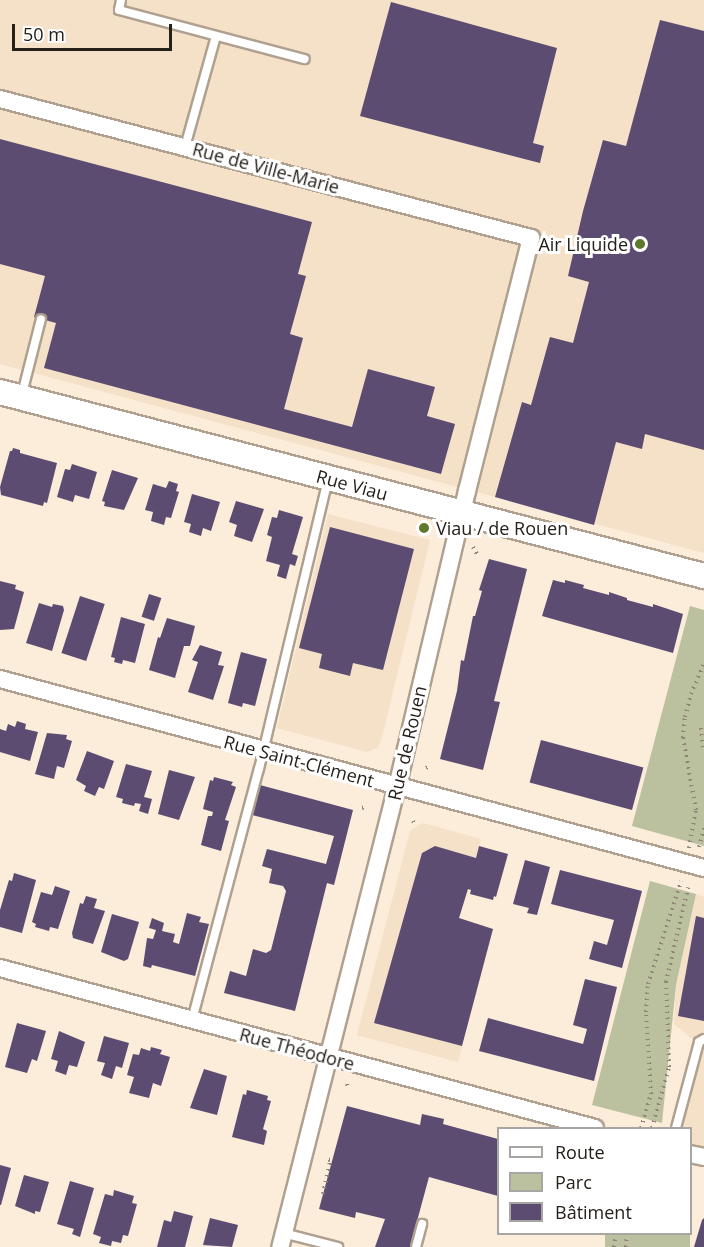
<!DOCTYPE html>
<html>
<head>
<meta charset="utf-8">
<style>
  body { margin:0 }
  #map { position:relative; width:704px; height:1247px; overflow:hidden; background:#fcecda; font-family:"Open Sans",sans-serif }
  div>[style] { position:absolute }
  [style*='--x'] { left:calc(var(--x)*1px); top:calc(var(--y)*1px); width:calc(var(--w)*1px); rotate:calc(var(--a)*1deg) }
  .built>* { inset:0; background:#f5e0c8 }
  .green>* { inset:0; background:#bbc19f; transform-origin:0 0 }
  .building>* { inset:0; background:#5c4c72; transform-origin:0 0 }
  .path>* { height:4px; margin-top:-2px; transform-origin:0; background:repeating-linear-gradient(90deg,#8f8478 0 1.5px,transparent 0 6px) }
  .roads { filter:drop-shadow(2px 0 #afa08f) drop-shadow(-2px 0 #afa08f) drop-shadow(0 2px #afa08f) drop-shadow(0 -2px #afa08f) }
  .lane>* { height:8px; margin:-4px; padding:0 4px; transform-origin:4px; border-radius:4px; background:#fff }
  .street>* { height:16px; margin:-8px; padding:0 8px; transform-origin:8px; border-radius:8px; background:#fff }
  .secondary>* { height:24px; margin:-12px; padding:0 12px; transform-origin:12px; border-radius:12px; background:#fff }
  .dots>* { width:16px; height:16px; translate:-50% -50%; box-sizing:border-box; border:3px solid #fff; border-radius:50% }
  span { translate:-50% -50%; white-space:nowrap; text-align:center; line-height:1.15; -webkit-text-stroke:6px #fff; paint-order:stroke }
  .street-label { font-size:18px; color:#26201a }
  .poi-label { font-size:18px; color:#26201a }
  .right { translate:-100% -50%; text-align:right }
  .left { translate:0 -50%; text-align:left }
  .legend { position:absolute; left:497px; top:1127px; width:195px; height:108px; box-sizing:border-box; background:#fff; border:2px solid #a8a6a3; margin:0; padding:8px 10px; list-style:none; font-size:18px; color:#26201a }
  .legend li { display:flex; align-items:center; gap:12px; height:30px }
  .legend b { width:30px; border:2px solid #a8a6a3 }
  .scale { position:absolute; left:12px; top:24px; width:160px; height:27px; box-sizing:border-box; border:3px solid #26201a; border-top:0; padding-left:8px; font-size:18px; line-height:21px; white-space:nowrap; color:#26201a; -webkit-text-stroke:4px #fff; paint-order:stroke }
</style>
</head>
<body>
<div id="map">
  <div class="built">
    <div style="clip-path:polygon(0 0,704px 0,704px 553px,0 364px)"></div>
    <div style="clip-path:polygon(328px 514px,430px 540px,381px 741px,377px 748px,367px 752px,277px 728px)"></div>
    <div style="clip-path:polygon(423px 823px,481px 839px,459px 918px,493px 929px,458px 1062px,357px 1035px,410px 831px)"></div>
    <div style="clip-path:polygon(696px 894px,704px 897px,704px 1154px,691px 1150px,690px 1128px,682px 1128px,702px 1047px,674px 1024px,676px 985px)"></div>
  </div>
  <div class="green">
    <div style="clip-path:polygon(690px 606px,704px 610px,704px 846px,632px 826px)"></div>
    <div style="clip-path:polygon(650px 881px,696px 894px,676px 985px,662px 1123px,592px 1105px)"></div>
    <div style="left:605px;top:1234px;width:85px;height:13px"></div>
  </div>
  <div class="building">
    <div style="clip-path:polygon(391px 2px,557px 48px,533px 143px,544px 146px,540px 163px,360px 116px)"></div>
    <div style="clip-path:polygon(660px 20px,704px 31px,704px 450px,645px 434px,642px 449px,616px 442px,594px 525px,495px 497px,522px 402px,531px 405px,550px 337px,573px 343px,589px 282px,568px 276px,583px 211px,603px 140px,626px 146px)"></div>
    <div style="clip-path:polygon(0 139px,312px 222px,298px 274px,306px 276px,290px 334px,303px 338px,284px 409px,352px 427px,368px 369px,435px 387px,427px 416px,455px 424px,441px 474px,44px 368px,56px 323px,34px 317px,45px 276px,0 264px)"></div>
    <div style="clip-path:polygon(13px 448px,20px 450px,20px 453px,57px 463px,47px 503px,44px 502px,43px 506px,1px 495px,0 487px,10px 451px,12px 451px)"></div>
    <div style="clip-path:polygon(72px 464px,97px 472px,89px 499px,75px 495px,73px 502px,57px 497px,65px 469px,70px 470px)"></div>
    <div style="clip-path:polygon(112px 470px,138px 478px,124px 510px,104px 506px,105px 502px,102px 501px)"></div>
    <div style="clip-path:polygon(169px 481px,178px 484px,176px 491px,179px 492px,171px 518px,166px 517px,164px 525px,151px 521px,153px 512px,145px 510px,153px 484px,166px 488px)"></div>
    <div style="clip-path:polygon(192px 494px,220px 502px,211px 531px,203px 528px,201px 536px,189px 532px,191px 524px,184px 522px)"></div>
    <div style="clip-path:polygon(236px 501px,264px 509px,252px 542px,234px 536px,237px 525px,229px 522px)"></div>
    <div style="clip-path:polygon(279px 510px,303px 517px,292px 554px,298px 556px,295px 566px,290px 564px,286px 579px,277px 576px,280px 565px,266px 561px,272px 537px,267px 535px,272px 517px,277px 518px)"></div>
    <div style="clip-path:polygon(330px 527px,414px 549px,383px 670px,353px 663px,350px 676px,319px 668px,322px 654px,299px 648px)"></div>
    <div style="clip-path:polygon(489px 559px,527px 569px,494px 701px,500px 702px,483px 770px,440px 759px,457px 691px,461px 660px,464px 661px,473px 616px,475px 616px,482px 591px,479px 590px)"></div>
    <div style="clip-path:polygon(553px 580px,565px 583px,565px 580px,584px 585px,583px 588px,609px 595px,609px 592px,627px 598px,627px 600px,653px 607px,653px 604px,683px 614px,673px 653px,542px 616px)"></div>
    <div style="clip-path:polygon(0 581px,16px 585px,15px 589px,24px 592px,14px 629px,0 630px)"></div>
    <div style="left:149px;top:594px;width:13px;height:24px;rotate:18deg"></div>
    <div style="left:80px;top:596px;width:26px;height:60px;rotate:18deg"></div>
    <div style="clip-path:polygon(39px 603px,52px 607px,53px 604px,63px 606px,64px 610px,52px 651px,26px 643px)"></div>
    <div style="clip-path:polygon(121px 617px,145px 624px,135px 663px,123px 660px,122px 664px,114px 662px,115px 658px,111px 657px)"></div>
    <div style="clip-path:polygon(167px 618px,195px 626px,190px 646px,184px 646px,175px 678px,149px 670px,158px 637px,160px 638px)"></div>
    <div style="clip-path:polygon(200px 645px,222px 652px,218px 665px,224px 666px,213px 700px,188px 692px,198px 662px,192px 660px)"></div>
    <div style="clip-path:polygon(241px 652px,267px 659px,255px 706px,243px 703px,242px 707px,228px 703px)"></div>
    <div style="clip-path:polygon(17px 721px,26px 724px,25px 729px,38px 732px,30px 761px,0 752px,0 729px,6px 731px,8px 724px,15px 727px)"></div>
    <div style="clip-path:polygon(47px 733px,67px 735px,66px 739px,72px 741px,64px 768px,57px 766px,54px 779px,35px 774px)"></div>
    <div style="left:541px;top:740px;width:106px;height:44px;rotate:15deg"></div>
    <div style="clip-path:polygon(87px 751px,114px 761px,104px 789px,99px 787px,95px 796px,84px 791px,86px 786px,76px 780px)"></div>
    <div style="clip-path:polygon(126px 764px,152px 771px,144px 797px,152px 799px,148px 814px,139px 811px,141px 804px,135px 803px,134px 806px,122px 803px,123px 799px,116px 797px)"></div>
    <div style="clip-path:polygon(169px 770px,195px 777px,179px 820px,158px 814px)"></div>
    <div style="clip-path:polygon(214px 777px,233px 782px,231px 785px,236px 787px,225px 820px,229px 821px,221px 851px,201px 845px,208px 816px,212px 816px,213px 812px,203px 809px,210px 780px,213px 781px)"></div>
    <div style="clip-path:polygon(260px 785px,353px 810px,334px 885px,327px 883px,295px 1011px,224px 993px,230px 971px,246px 976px,253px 949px,266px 953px,271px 950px,286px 891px,283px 886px,269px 883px,272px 869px,262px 866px,267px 849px,326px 864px,334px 836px,252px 815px)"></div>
    <div style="clip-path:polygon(435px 846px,476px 858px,479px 846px,508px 854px,496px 897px,494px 896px,493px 900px,470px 894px,471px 890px,468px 889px,459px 918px,493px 929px,462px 1046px,374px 1023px,422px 853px)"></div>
    <div style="clip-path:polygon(525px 860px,550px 867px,537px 915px,527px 913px,529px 908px,513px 904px)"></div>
    <div style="clip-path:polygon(560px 870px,642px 891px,622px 968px,589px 959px,594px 941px,607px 945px,614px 920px,551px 904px)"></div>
    <div style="clip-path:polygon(14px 873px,36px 880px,22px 933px,0 927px,0 910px,9px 880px,12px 881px)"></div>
    <div style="clip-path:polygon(55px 886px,70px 891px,58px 929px,50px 927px,49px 931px,35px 927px,36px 924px,32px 922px,41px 892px,52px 895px)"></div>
    <div style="clip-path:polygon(86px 896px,97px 899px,94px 908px,105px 911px,93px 944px,73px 938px,72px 933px,80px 903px,83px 904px)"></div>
    <div style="clip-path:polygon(187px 913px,201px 917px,199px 922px,209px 924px,195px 976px,152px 965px,151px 968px,143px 966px,147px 938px,153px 939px,156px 930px,149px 928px,152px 918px,164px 923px,162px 931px,175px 934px,173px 942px,179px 944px)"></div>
    <div style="clip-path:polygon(112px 914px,139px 922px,128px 959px,124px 961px,101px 952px)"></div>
    <div style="clip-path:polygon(696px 916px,704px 918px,704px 1021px,678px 1016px)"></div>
    <div style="clip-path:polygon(585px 979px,617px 987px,594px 1081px,479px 1051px,488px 1018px,583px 1044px,587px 1029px,573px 1025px)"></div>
    <div style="clip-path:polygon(17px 1023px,46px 1031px,37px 1061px,32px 1059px,27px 1073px,5px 1067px)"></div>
    <div style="clip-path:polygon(59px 1031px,85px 1042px,77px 1067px,69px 1065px,66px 1075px,55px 1071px,58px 1061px,51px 1059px)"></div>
    <div style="clip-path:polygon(104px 1036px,129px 1043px,122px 1068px,116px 1066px,112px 1079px,101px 1075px,105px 1063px,97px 1061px)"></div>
    <div style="clip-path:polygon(151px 1047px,162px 1050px,160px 1054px,170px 1057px,161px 1086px,153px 1083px,149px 1098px,129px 1093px,134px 1077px,127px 1075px,133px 1054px,139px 1055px,141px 1048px,150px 1051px)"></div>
    <div style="clip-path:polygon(204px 1069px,227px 1076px,217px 1115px,190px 1108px)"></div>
    <div style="clip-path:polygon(247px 1090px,268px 1096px,267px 1100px,271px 1101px,263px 1129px,267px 1131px,264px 1145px,232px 1137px,243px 1094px,246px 1095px)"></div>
    <div style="clip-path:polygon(347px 1106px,420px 1125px,422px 1114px,444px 1119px,443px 1124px,498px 1139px,498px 1196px,429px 1177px,410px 1247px,375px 1247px,385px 1219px,356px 1212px,355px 1218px,319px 1209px)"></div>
    <div style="clip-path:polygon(0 1165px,11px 1168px,1px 1205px,0 1205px)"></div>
    <div style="clip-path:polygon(24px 1175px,49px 1182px,40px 1212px,35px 1211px,35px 1214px,15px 1206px)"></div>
    <div style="clip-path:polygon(70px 1181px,94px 1188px,80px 1237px,72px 1234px,74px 1229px,57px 1224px)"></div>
    <div style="clip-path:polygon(114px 1190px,134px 1196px,132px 1203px,137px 1204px,128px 1236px,123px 1235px,121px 1243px,112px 1241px,111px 1246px,99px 1243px,101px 1237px,93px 1234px,105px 1194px,113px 1196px)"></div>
    <div style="clip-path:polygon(174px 1211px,193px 1216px,185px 1247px,157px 1247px,164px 1220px,171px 1222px)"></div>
    <div style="clip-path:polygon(210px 1218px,238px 1225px,232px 1247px,203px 1245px)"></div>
    <div style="clip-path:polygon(704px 1218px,704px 1247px,694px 1247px,702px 1220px)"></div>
  </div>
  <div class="path">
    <div style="--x:473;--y:547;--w:10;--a:61"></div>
    <div style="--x:701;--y:728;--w:24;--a:83"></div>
    <div style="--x:426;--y:768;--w:4;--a:-34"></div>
    <div style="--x:362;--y:808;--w:3;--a:-18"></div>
    <div style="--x:413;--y:821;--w:2;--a:63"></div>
    <div style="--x:699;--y:847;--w:20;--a:-75"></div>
    <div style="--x:689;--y:848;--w:39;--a:-80"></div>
    <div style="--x:696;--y:810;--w:73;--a:-100.2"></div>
    <div style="--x:683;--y:738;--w:21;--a:-85"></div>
    <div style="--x:685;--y:717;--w:24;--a:-75"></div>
    <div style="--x:691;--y:694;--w:33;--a:-67"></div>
    <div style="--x:347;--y:1084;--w:3;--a:72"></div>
    <div style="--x:641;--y:1128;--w:35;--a:-74"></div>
    <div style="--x:651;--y:1094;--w:82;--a:-93.5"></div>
    <div style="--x:646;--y:1012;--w:28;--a:-86"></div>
    <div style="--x:648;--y:984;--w:108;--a:-72.2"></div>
    <div style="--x:652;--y:1128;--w:63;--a:-74.4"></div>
    <div style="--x:669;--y:1067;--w:85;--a:-92"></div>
    <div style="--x:666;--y:982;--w:97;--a:-76.8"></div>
    <div style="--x:323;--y:1194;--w:35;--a:-78"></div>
    <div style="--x:330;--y:1160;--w:4;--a:-166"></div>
    <div style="--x:614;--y:1247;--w:13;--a:-81"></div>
    <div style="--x:626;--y:1247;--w:13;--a:-86"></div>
  </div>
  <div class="roads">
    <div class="lane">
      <div style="--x:121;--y:0;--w:10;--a:101"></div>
      <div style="--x:119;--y:10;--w:192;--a:14.8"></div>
      <div style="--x:185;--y:147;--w:115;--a:-74.4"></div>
      <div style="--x:22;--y:394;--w:77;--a:-75.8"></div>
      <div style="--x:192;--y:1020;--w:260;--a:-75.1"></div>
      <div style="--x:259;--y:769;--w:297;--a:-76.6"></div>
      <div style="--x:676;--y:1128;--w:89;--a:-75"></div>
      <div style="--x:699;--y:1042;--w:6;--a:-31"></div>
      <div style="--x:283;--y:1233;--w:57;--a:14.3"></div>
      <div style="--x:416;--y:1247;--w:24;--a:-75"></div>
    </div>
    <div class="street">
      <div style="--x:0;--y:99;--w:549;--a:14.67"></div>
      <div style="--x:531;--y:238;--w:261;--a:104.2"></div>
      <div style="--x:467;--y:491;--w:303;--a:103.3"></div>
      <div style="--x:397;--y:786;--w:476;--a:104.2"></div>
      <div style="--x:0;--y:679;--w:729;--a:15.03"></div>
      <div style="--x:0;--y:968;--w:616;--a:15.05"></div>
      <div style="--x:690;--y:1154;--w:14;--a:12"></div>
    </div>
    <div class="secondary">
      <div style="--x:0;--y:392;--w:728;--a:14.65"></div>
    </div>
  </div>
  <div class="dots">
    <div style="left:640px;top:244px;background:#5f792c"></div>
    <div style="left:424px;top:528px;background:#5f792c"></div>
  </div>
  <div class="street-label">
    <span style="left:266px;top:168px;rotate:15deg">Rue de Ville-Marie</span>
    <span style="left:352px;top:485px;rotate:15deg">Rue Viau</span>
    <span style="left:407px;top:743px;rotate:-77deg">Rue de Rouen</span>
    <span style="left:299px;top:761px;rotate:15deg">Rue Saint-Clément</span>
    <span style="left:297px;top:1049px;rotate:15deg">Rue Théodore</span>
  </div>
  <div class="poi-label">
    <span class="right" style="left:628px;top:244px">Air Liquide</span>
    <span class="left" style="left:436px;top:528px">Viau / de Rouen</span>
  </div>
  <ul class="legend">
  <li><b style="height:8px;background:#fff"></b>Route</li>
  <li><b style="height:16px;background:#bbc19f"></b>Parc</li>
  <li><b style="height:16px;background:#5c4c72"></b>Bâtiment</li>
  </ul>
  <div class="scale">50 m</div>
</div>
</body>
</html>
